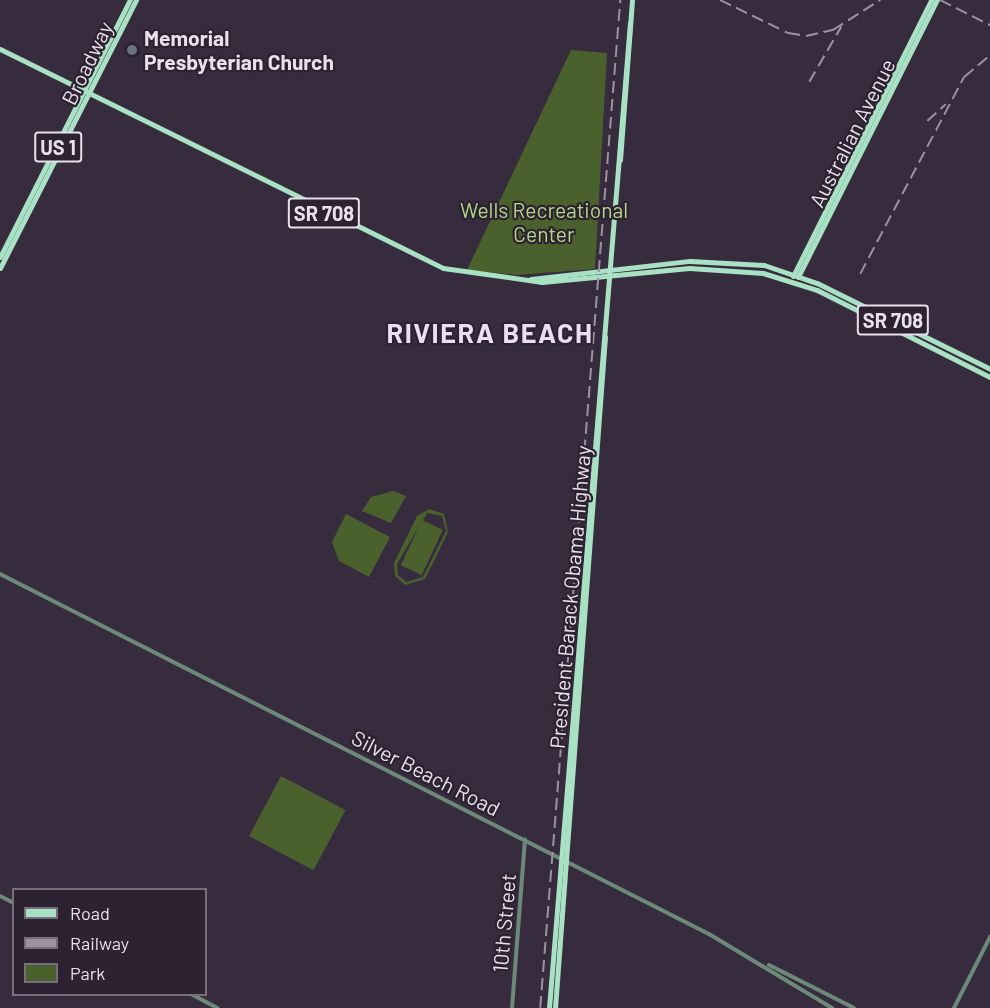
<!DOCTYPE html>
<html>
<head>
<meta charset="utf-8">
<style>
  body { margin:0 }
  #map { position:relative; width:990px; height:1008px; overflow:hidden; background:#372c3d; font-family:Barlow,sans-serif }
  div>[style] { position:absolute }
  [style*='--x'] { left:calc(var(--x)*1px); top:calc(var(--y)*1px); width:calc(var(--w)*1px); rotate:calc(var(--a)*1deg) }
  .green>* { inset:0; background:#4b612d; transform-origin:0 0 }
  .minor>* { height:4px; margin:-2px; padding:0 2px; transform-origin:2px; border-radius:2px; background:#6d897a }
  .major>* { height:5px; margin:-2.5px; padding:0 2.5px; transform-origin:2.5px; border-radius:2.5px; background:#a8e1c3 }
  .rail>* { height:1.5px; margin-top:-0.75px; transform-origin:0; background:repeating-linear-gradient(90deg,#9b92a0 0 12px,transparent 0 18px) }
  .dots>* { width:16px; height:16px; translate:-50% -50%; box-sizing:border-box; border:3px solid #2d2232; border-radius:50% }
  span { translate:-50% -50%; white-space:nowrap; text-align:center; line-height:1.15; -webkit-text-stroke:4.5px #2d2232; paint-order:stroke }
  .shield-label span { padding:2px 4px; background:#2d2232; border:2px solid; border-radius:4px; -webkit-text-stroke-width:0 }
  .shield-label { font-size:20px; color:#e8e0eb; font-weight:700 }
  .poi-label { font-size:21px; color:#e8e0eb; font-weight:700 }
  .left { translate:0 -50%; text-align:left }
  .street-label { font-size:21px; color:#e8e0eb }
  .park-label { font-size:21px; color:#b5d886 }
  .district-label { font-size:27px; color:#ecddf4; font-weight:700; letter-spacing:1.5px }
  .legend { position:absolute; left:12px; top:888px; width:195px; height:108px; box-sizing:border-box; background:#2d2232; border:2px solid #786e7c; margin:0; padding:8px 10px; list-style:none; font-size:18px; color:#e8e0eb }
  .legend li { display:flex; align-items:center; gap:12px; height:30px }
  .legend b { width:30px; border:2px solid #786e7c }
</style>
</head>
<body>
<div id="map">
  <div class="green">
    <div style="clip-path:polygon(571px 50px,607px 53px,595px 269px,517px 275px,467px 270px)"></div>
    <div style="clip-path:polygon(393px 491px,406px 496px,391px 523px,362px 511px,371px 497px)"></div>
    <div style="clip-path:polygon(evenodd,429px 509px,444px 514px,448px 532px,425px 579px,405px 585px,395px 576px,394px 563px,417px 516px,429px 509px,427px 513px,442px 516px,446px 531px,423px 577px,406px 582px,398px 575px,397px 564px,427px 513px)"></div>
    <div style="clip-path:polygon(346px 514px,390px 537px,369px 577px,339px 561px,332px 542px)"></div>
    <div style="left:422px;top:520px;width:23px;height:50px;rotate:25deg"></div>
    <div style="left:281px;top:776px;width:73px;height:68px;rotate:28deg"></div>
  </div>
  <div class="minor">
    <div style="--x:0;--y:574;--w:795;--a:26.92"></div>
    <div style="--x:709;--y:934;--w:144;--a:31"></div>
    <div style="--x:0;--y:896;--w:16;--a:27"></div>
    <div style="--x:769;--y:965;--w:95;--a:26.8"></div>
    <div style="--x:191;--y:994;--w:30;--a:28"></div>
    <div style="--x:512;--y:1008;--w:169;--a:-85.6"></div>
    <div style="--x:954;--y:1008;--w:80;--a:-63.1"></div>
  </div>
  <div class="major">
    <div style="--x:0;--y:49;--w:494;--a:26.3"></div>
    <div style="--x:443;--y:268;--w:100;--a:8"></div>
    <div style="--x:542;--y:282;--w:148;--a:-5.4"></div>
    <div style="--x:689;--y:268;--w:74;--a:3.9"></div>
    <div style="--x:763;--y:273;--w:57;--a:17.5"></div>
    <div style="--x:817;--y:290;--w:194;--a:26.7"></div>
    <div style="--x:620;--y:160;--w:160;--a:-85.7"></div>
    <div style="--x:0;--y:257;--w:288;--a:-63.2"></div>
    <div style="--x:0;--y:268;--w:301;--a:-63.1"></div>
    <div style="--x:793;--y:276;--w:309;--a:-63.4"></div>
    <div style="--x:798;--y:277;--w:310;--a:-63.4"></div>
    <div style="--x:531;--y:279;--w:160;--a:-6.5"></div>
    <div style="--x:690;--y:261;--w:74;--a:3.1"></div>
    <div style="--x:764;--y:265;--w:56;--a:18.8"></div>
    <div style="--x:817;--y:283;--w:193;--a:26.4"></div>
    <div style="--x:549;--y:1008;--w:988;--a:-85.3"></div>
    <div style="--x:555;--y:1008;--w:673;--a:-85.74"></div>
  </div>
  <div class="rail">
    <div style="--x:720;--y:0;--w:76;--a:25.9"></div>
    <div style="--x:788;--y:33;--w:18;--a:9"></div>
    <div style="--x:806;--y:36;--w:28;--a:-13"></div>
    <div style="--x:833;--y:30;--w:56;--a:-32.6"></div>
    <div style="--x:940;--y:0;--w:56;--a:26.6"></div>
    <div style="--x:809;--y:82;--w:64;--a:-59.8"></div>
    <div style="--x:927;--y:121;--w:25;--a:-42"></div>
    <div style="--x:860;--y:274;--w:223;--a:-62.2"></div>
    <div style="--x:964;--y:77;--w:34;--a:-40"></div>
    <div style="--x:540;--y:1008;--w:1011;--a:-85.46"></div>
  </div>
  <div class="dots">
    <div style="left:132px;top:50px;background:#6b7280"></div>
  </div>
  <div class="shield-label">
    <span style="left:58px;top:147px">US 1</span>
    <span style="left:324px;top:213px">SR 708</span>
    <span style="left:893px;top:320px">SR 708</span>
  </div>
  <div class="poi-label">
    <span class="left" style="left:144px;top:50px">Memorial<br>Presbyterian Church</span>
  </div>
  <div class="street-label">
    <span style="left:87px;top:63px;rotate:-64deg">Broadway</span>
    <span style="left:852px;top:133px;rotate:-63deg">Australian Avenue</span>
    <span style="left:570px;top:597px;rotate:-85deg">President Barack Obama Highway</span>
    <span style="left:426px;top:773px;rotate:27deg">Silver Beach Road</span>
    <span style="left:504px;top:923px;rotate:-85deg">10th Street</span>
  </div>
  <div class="park-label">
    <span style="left:544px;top:222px">Wells Recreational<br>Center</span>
  </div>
  <div class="district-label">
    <span style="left:490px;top:333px">RIVIERA BEACH</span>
  </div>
  <ul class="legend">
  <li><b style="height:8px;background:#a8e1c3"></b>Road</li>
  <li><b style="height:8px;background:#9b92a0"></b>Railway</li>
  <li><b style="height:16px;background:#4b612d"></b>Park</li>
  </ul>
</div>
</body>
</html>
